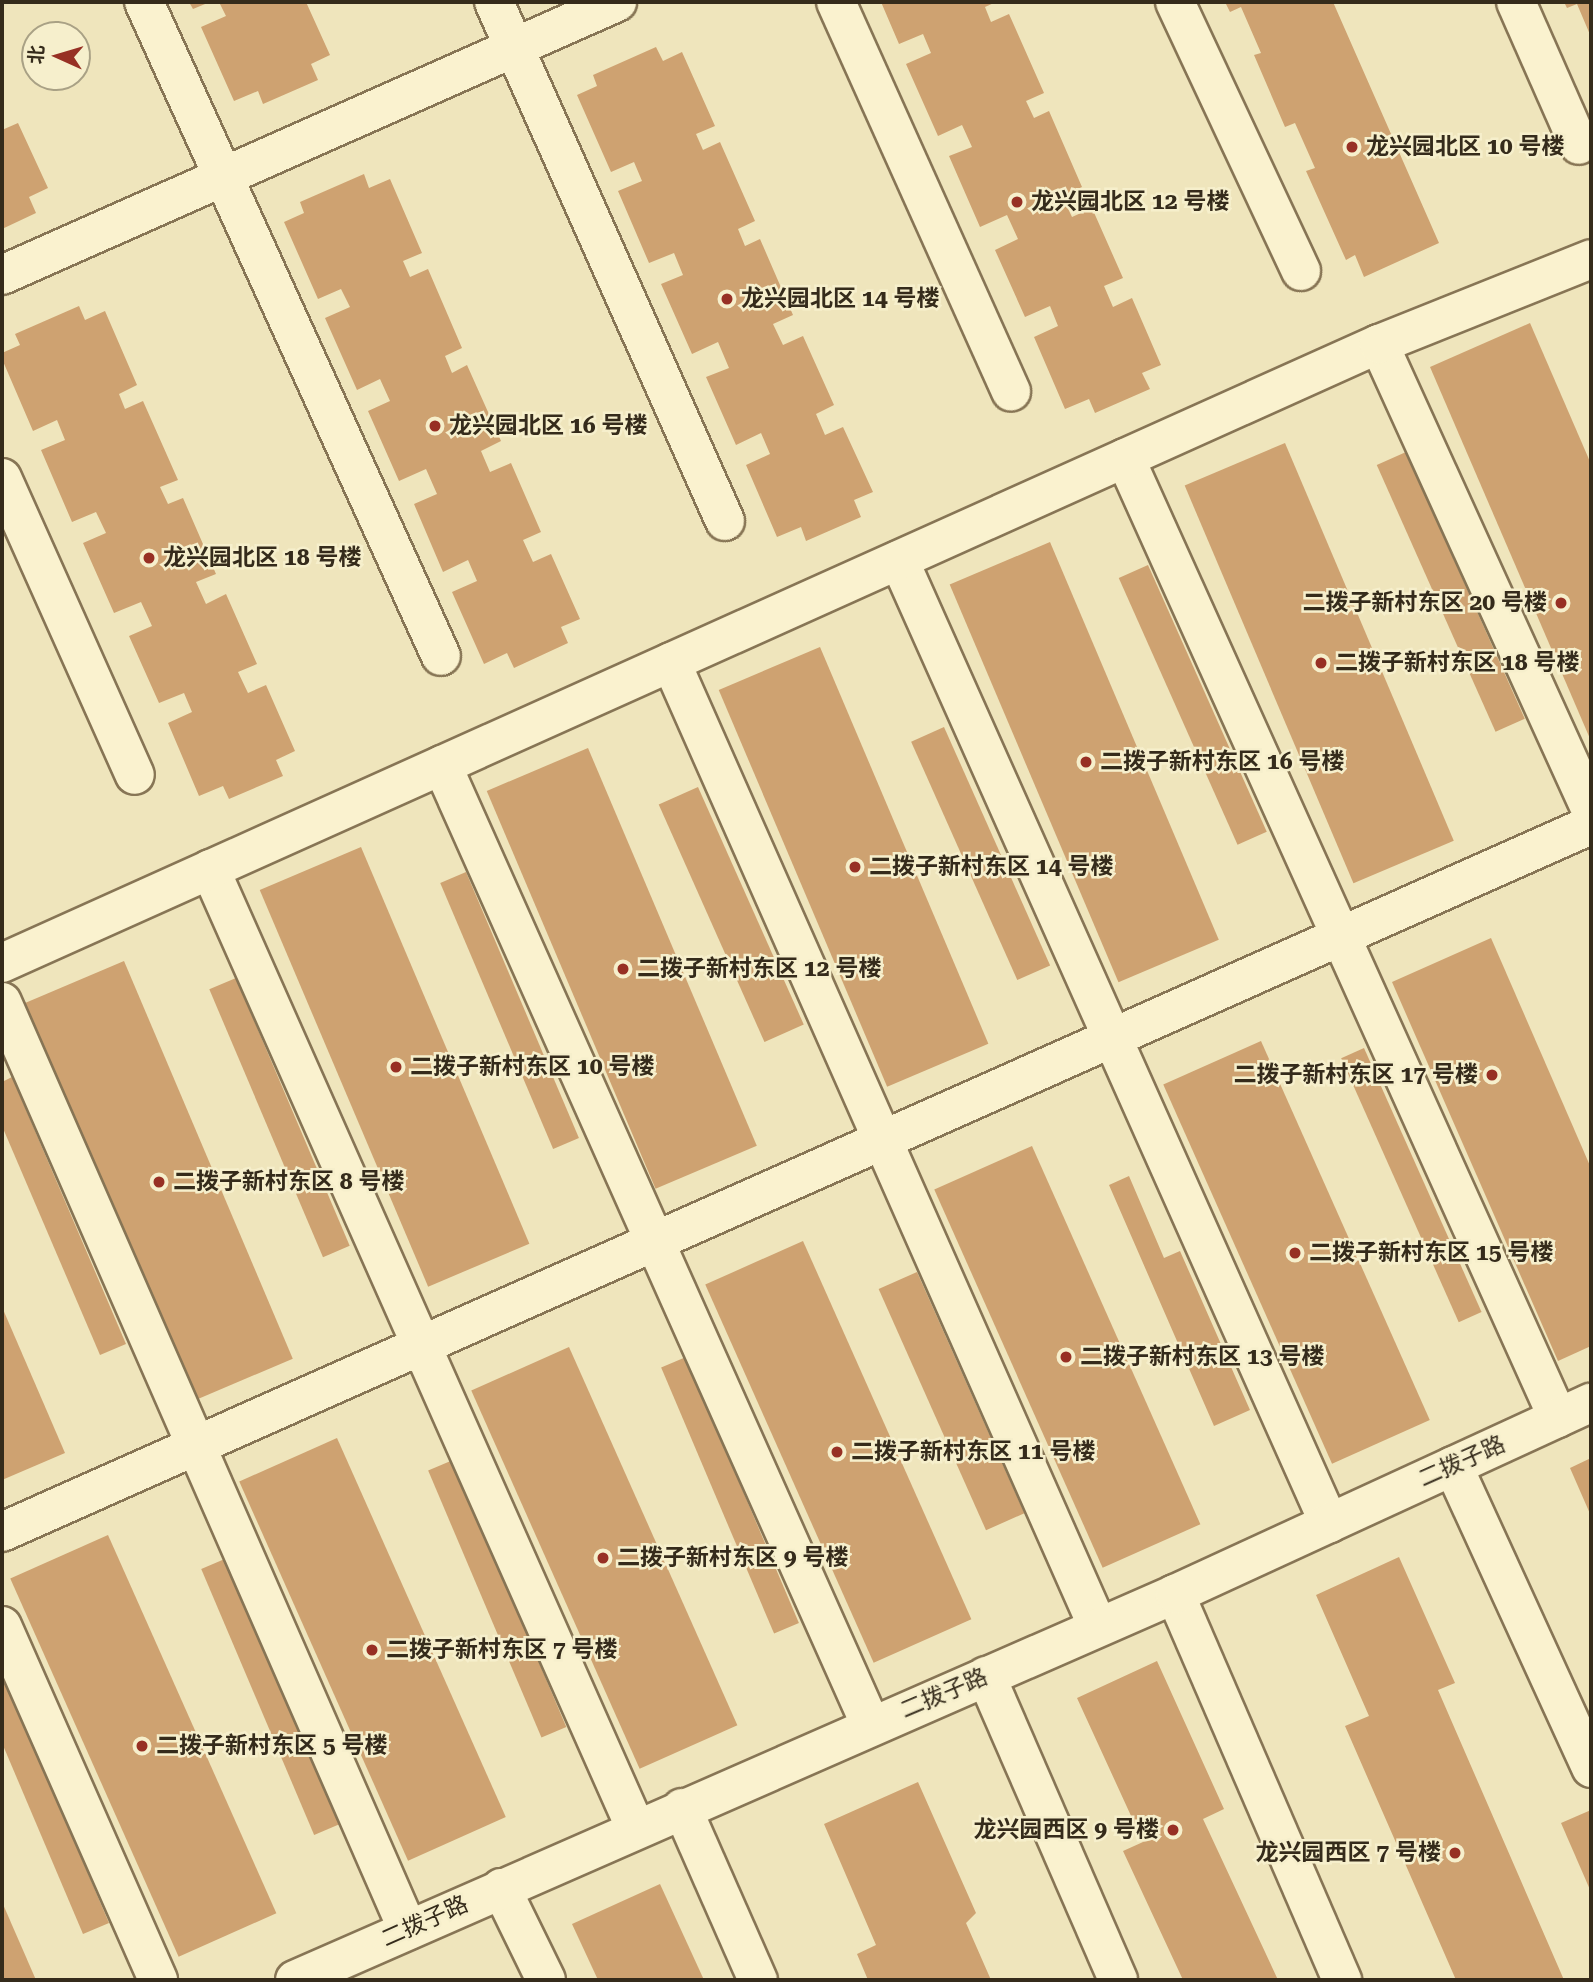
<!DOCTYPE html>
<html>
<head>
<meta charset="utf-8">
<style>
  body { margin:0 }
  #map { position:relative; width:1593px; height:1982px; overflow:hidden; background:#efe5bc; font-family:"Roboto Serif","Noto Sans SC",serif }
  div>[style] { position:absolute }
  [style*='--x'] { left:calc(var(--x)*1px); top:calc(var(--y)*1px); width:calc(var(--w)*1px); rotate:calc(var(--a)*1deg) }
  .building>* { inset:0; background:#cea271; transform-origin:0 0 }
  .roads { filter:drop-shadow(2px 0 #877555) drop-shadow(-2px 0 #877555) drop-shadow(0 2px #877555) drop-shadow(0 -2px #877555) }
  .minor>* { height:38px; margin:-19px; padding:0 19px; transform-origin:19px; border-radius:19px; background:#faf2cf }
  .dots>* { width:19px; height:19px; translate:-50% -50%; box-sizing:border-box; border:4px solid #f6efcc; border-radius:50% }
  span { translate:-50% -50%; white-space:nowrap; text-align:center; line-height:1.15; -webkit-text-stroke:5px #f6efcc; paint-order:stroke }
  .poi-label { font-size:23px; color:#352b1b; font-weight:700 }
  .left { translate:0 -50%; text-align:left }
  .right { translate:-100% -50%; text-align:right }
  .street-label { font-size:23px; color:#352b1b }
  .frame { position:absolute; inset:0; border:4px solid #352b1b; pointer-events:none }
  .north { position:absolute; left:21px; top:21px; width:70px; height:70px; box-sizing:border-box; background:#f6efcc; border:2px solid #a9a185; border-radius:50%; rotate:274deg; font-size:19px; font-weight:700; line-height:28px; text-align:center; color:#352b1b }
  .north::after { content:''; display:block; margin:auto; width:24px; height:32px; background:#973024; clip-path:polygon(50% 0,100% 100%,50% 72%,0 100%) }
</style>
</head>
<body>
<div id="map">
  <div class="building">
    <div style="clip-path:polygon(189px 2px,210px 2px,193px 9px)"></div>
    <div style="clip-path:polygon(219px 2px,306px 2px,330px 55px,311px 64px,318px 80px,263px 104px,258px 91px,234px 101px,201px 27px,226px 16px)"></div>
    <div style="clip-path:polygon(881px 2px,996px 2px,985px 7px,991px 22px,1009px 14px,1044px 93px,1026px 101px,1034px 118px,1049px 111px,1082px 187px,1062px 196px,1072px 217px,1092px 208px,1123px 278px,1104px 286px,1113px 307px,1132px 298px,1161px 365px,1142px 373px,1150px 389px,1095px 413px,1089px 399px,1065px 409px,1034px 337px,1058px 326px,1050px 306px,1025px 317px,995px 250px,1018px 239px,1007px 215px,980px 227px,949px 156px,972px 147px,962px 125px,938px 136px,906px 64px,931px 53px,923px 34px,899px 44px)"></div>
    <div style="clip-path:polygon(1225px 2px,1333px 2px,1439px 243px,1364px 277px,1355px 255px,1346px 260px,1306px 171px,1315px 168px,1295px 123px,1285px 127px,1254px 55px,1261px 53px,1241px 7px,1230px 12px)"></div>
    <div style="clip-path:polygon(1564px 2px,1591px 2px,1591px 37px,1577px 4px,1567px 8px)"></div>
    <div style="clip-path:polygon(656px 47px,663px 61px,682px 52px,715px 126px,696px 134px,703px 150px,720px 142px,755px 221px,738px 229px,745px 246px,760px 239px,793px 315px,773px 324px,783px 345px,803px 336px,834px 405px,816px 414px,825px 435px,843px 427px,873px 492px,854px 500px,861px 517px,806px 541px,801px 527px,777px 537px,746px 465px,770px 454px,761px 433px,736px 445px,706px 377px,729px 368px,718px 342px,692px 354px,661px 284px,683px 275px,674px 253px,649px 263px,618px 191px,642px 181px,634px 162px,611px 172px,577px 95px,597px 86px,593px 75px)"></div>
    <div style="clip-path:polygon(18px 123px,48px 188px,29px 197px,36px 213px,2px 229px,2px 130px)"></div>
    <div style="clip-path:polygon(364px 174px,369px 188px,390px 179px,422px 253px,403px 261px,410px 277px,428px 269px,462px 348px,445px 356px,452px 373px,467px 365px,501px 441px,481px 451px,490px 472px,511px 463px,541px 532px,523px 540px,533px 562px,551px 554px,580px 619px,561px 627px,568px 643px,514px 668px,507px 653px,484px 664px,452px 592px,477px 581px,468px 560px,443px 572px,414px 504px,437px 494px,426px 469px,399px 481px,368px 411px,390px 401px,380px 379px,357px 390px,325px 318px,350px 307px,341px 289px,318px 299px,284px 222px,304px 213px,300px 202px)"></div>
    <div style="clip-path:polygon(79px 306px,85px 320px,105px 311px,137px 385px,119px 394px,125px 409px,143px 401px,178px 480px,160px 487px,168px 504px,183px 498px,216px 574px,196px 582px,206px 604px,226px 594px,257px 664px,238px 672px,248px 693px,266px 685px,295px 751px,276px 760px,283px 776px,229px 799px,223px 786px,199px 796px,168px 723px,192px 712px,184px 693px,159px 703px,129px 636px,152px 626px,141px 602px,114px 613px,83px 543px,106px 533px,96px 512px,72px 522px,41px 450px,65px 440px,57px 420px,33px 431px,2px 359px,2px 353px,20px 345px,15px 334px)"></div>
    <div style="clip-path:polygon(1530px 323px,1591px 464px,1591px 741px,1430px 367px)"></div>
    <div style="left:1285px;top:443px;width:432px;height:109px;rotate:67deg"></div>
    <div style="left:1406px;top:452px;width:292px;height:32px;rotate:66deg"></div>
    <div style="left:1050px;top:542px;width:432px;height:109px;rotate:67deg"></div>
    <div style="left:1148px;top:565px;width:292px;height:32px;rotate:66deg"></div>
    <div style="left:820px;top:647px;width:431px;height:110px;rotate:67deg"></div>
    <div style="left:944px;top:727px;width:261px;height:36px;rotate:66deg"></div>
    <div style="left:588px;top:748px;width:432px;height:110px;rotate:67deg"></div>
    <div style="left:698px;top:787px;width:260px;height:43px;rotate:66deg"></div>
    <div style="left:361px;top:847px;width:431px;height:110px;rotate:67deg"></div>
    <div style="left:466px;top:872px;width:289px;height:28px;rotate:67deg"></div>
    <div style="clip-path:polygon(1491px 938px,1591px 1168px,1591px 1346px,1558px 1361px,1392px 982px)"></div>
    <div style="left:124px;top:961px;width:432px;height:110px;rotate:67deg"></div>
    <div style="left:236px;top:978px;width:291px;height:29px;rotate:67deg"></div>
    <div style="left:1261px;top:1041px;width:415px;height:107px;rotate:66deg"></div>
    <div style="left:1364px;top:1048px;width:289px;height:25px;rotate:66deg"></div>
    <div style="clip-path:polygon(12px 1077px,126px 1344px,100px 1355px,2px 1126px,2px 1082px)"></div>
    <div style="left:1032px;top:1146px;width:414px;height:107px;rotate:66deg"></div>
    <div style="clip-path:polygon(1129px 1176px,1164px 1258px,1180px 1251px,1250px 1410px,1214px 1426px,1109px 1185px)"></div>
    <div style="left:803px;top:1241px;width:414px;height:107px;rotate:66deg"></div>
    <div style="left:917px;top:1272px;width:264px;height:42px;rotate:66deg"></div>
    <div style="clip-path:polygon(2px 1307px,65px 1453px,2px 1480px)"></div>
    <div style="left:569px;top:1347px;width:414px;height:107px;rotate:66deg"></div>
    <div style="left:686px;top:1357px;width:289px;height:27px;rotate:67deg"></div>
    <div style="left:337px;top:1438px;width:415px;height:107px;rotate:66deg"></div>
    <div style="clip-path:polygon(1591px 1458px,1591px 1516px,1570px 1468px)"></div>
    <div style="left:453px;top:1460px;width:290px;height:27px;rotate:67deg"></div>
    <div style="left:108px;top:1535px;width:414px;height:107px;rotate:66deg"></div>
    <div style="clip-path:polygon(1399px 1557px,1455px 1683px,1438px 1690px,1564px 1980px,1456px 1980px,1345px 1726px,1369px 1716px,1316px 1595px)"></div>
    <div style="left:227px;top:1558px;width:289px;height:28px;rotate:67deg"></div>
    <div style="clip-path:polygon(1157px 1661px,1224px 1809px,1203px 1819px,1278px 1980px,1183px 1980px,1123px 1851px,1143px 1842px,1077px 1698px)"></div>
    <div style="clip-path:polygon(2px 1671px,109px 1923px,83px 1934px,2px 1743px)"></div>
    <div style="clip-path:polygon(918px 1782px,976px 1913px,966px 1923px,991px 1980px,868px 1980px,857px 1954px,876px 1945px,824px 1824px)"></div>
    <div style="clip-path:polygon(1591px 1810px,1591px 1892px,1561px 1823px)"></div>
    <div style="clip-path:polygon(660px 1884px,704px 1980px,598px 1980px,572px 1924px)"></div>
    <div style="clip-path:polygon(2px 1902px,36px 1980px,2px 1980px)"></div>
  </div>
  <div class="roads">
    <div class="minor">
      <div style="--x:144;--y:2;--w:718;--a:65.58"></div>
      <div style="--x:494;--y:2;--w:568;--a:66.01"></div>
      <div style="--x:836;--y:2;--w:427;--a:65.8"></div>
      <div style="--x:1175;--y:2;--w:297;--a:64.9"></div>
      <div style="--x:1516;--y:2;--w:156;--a:66.2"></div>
      <div style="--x:2;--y:275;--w:673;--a:-23.94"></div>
      <div style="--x:1379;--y:344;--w:512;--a:65.54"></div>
      <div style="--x:1125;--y:458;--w:1053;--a:65.72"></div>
      <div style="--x:2;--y:478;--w:325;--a:65.9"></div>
      <div style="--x:899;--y:560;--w:1055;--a:65.94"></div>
      <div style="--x:671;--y:662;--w:1055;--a:66.13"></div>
      <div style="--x:442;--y:765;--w:1052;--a:65.94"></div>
      <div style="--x:210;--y:869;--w:1050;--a:66.07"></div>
      <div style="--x:2;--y:963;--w:1510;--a:-24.21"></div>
      <div style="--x:1379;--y:344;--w:228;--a:-21.8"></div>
      <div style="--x:2;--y:1002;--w:1013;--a:66.37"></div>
      <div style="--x:1453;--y:1466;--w:332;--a:65.4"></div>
      <div style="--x:2;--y:1532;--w:1739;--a:-23.99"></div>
      <div style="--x:1175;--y:1594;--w:421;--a:66.6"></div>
      <div style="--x:2;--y:1626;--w:387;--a:66.2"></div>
      <div style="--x:986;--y:1676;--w:331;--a:66.5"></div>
      <div style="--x:682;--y:1808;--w:188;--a:66.2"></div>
      <div style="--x:501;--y:1888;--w:102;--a:63.9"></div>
      <div style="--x:295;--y:1980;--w:961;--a:-23.68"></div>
      <div style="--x:1175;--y:1594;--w:458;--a:-24.7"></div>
    </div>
  </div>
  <div class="dots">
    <div style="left:1352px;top:147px;background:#973024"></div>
    <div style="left:1017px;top:202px;background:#973024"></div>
    <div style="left:727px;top:299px;background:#973024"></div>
    <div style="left:435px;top:426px;background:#973024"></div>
    <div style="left:149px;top:558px;background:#973024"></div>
    <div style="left:1561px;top:603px;background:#973024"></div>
    <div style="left:1321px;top:663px;background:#973024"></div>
    <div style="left:1086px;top:762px;background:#973024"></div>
    <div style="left:855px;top:867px;background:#973024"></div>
    <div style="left:623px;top:969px;background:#973024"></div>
    <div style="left:396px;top:1067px;background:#973024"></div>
    <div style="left:1492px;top:1075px;background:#973024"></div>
    <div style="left:159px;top:1182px;background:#973024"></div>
    <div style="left:1295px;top:1253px;background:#973024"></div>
    <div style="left:1066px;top:1357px;background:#973024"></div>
    <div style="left:837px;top:1452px;background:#973024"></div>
    <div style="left:603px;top:1558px;background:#973024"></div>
    <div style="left:372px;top:1650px;background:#973024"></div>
    <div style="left:142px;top:1746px;background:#973024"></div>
    <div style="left:1173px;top:1830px;background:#973024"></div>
    <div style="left:1455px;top:1853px;background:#973024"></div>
  </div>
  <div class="poi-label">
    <span class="left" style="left:1366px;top:147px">龙兴园北区 10 号楼</span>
    <span class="left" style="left:1031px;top:202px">龙兴园北区 12 号楼</span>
    <span class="left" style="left:741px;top:299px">龙兴园北区 14 号楼</span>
    <span class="left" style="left:449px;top:426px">龙兴园北区 16 号楼</span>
    <span class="left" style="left:163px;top:558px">龙兴园北区 18 号楼</span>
    <span class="right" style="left:1547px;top:603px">二拨子新村东区 20 号楼</span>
    <span class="left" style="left:1335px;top:663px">二拨子新村东区 18 号楼</span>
    <span class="left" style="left:1100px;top:762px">二拨子新村东区 16 号楼</span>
    <span class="left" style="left:869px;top:867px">二拨子新村东区 14 号楼</span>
    <span class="left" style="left:637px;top:969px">二拨子新村东区 12 号楼</span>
    <span class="left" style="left:410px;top:1067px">二拨子新村东区 10 号楼</span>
    <span class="right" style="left:1478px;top:1075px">二拨子新村东区 17 号楼</span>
    <span class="left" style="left:173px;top:1182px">二拨子新村东区 8 号楼</span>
    <span class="left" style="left:1309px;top:1253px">二拨子新村东区 15 号楼</span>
    <span class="left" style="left:1080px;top:1357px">二拨子新村东区 13 号楼</span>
    <span class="left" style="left:851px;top:1452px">二拨子新村东区 11 号楼</span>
    <span class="left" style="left:617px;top:1558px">二拨子新村东区 9 号楼</span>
    <span class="left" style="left:386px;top:1650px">二拨子新村东区 7 号楼</span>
    <span class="left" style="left:156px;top:1746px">二拨子新村东区 5 号楼</span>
    <span class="right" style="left:1159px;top:1830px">龙兴园西区 9 号楼</span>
    <span class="right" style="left:1441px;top:1853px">龙兴园西区 7 号楼</span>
  </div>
  <div class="street-label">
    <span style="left:1462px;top:1462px;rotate:-24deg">二拨子路</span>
    <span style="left:944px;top:1694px;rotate:-23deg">二拨子路</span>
    <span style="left:425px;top:1922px;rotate:-24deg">二拨子路</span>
  </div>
  <div class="frame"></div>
  <div class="north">北</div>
</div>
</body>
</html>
